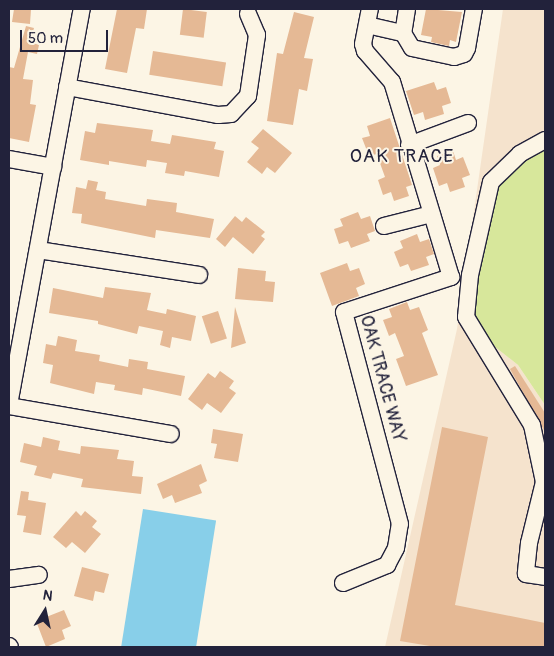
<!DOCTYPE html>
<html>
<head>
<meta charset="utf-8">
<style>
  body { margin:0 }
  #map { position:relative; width:554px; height:656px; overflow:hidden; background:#fcf5e5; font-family:Pangolin,sans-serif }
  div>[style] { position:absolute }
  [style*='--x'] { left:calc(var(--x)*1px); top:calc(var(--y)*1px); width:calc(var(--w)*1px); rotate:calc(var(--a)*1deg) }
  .built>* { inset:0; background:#f5e3cd }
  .green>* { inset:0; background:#d7e79b }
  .water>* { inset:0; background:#88cfe9; transform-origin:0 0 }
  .building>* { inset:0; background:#e5b995; transform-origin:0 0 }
  .roads { filter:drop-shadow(1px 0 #22223b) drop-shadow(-1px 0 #22223b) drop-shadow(0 1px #22223b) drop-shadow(0 -1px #22223b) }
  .minor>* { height:16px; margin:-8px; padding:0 8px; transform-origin:8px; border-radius:8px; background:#fcf5e5 }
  span { translate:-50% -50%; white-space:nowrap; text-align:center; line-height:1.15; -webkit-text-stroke:4px #fcf5e5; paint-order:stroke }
  .street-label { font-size:18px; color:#22223b }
  .neighbourhood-label { font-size:19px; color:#22223b; letter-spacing:1px }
  .frame { position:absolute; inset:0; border:10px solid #22223b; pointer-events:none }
  .north { position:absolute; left:20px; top:586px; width:50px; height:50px; -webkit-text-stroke:4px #fcf5e5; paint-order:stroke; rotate:10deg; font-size:14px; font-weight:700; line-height:20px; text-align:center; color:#22223b }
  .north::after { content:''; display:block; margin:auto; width:18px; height:22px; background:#22223b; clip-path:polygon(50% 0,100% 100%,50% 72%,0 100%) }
  .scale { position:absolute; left:20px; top:30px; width:88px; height:22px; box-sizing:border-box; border:2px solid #22223b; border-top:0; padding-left:6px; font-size:15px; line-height:18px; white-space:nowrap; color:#22223b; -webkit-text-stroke:4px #fcf5e5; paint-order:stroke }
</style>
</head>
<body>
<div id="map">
  <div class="built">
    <div style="clip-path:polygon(503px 9px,545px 9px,545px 144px,511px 173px,470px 327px,518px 365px,545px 405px,545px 647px,385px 647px,457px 329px)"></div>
  </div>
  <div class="green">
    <div style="clip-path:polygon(545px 144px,545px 405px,518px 365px,470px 327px,486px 193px)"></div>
  </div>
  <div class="water">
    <div style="left:143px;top:509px;width:74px;height:139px;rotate:9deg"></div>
  </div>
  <div class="building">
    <div style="clip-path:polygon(14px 9px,31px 9px,30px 24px,12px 22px)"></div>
    <div style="clip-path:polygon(117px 9px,147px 9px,144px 29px,136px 28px,127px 73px,105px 69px)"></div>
    <div style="left:183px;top:9px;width:24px;height:26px;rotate:7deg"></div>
    <div style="clip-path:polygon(426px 9px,462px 12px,456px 42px,450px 40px,449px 46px,431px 42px,432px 37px,421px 35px)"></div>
    <div style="clip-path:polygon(294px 12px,314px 17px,304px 58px,313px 59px,307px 91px,299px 89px,293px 125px,267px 121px,277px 53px,283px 54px)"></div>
    <div style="clip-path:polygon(26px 26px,34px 28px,30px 42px,39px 45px,37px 54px,28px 52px,23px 79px,33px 80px,30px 104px,36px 105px,29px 142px,9px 138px,9px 67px,14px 68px)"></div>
    <div style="left:153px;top:51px;width:74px;height:24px;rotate:9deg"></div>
    <div style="clip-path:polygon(434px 82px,437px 90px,446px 87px,451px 103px,442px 106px,444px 114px,425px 120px,423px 112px,414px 115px,406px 91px)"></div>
    <div style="clip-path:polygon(390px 118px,412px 185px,406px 187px,409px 196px,394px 201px,391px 192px,383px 195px,378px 180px,385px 177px,381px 166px,377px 154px,369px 156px,362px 138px,370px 136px,367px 126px)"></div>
    <div style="clip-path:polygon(97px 123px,153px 130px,151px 141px,170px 144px,172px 135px,216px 142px,214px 149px,224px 151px,219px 177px,185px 171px,184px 176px,165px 173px,167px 163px,147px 160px,146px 167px,109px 161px,109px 165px,80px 160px,85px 131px,95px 133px)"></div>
    <div style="clip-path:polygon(263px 129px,292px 153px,275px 173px,267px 167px,262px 174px,247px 162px,259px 148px,251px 142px)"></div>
    <div style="clip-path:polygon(453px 151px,456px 160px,463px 157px,470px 175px,462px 178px,465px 187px,450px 192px,447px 183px,439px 186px,433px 168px,440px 165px,437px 156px)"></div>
    <div style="clip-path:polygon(88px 180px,98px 182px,96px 190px,106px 192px,105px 199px,146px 206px,147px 199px,177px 203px,176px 212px,214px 219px,210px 238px,156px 230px,155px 238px,81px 223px,82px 214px,72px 213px,76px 187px,86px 189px)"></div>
    <div style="clip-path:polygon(358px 212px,361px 219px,370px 216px,375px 231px,367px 234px,370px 241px,351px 248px,348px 241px,339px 244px,334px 229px,343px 226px,340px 219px)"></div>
    <div style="clip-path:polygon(235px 216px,242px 222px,246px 217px,265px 232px,261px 236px,265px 239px,253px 254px,233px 237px,225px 247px,216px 239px)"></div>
    <div style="clip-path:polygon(417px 234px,420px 242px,429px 239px,434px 254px,426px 257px,429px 265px,411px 271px,408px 264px,400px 267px,394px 252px,403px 248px,400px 241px)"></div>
    <div style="clip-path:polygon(347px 263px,350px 271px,359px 268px,365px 284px,356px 288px,359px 296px,332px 306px,320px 273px)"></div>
    <div style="clip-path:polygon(238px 268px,266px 271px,265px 281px,275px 282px,273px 302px,235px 299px)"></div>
    <div style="clip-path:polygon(105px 287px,151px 293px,147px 310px,166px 314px,167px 309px,196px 316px,191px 341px,172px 337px,170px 348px,160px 345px,163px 331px,139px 326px,137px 334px,98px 324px,98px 321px,49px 313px,53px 288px,103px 298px)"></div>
    <div style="clip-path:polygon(407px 302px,410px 310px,419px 307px,428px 330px,422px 333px,438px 375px,406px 386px,396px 359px,404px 356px,395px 333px,389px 336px,383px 320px,392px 317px,389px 309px)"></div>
    <div style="clip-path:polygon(235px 307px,246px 343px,231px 348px)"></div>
    <div style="left:218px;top:311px;width:29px;height:17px;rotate:72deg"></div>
    <div style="clip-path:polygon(58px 336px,77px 340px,75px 351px,100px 355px,99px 361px,128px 367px,129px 359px,148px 362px,147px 369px,185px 376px,181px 396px,143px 388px,142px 395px,114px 390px,115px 385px,96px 382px,94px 394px,50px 383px,53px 365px,43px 363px,46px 344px,56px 346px)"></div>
    <div style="clip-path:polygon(515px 366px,545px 413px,545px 432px,510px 369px)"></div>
    <div style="clip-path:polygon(220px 371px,234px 381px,229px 388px,236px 393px,221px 413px,207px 403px,202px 410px,188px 399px,208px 373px,215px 378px)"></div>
    <div style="clip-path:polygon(442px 427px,488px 437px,455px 605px,545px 623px,545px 647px,436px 647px,400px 641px)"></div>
    <div style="clip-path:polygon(213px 429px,243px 434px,238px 462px,214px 458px,217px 444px,211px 443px)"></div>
    <div style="clip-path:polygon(43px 437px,60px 441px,58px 450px,80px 454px,81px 446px,119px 450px,117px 459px,134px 461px,132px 476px,143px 477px,141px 494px,81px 487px,83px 479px,53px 473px,51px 479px,34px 475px,37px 466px,20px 462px,24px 443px,41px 447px)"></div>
    <div style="clip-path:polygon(201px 464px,207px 481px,199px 485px,202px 493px,175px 503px,172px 495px,163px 499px,157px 484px)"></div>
    <div style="clip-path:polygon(21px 491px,29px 492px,28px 500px,46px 503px,41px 535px,23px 532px,26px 516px,17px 515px)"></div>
    <div style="clip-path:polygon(76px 511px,81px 516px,85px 511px,97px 521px,92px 527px,101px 534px,85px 553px,72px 542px,66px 548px,53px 537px)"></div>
    <div style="clip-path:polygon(82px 567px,109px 574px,104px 593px,95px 591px,93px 601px,74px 596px)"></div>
    <div style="clip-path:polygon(64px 610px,71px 626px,62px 630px,65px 639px,46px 647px,36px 621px)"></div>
  </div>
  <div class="roads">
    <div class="minor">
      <div style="--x:407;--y:9;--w:24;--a:99"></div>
      <div style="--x:403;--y:33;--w:17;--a:59"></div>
      <div style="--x:412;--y:48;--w:43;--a:12.1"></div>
      <div style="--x:454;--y:57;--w:10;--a:-17"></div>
      <div style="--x:464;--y:54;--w:7;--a:-63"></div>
      <div style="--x:467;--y:48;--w:40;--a:-80"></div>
      <div style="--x:367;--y:25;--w:37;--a:13"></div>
      <div style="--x:67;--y:87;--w:154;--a:10.5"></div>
      <div style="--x:218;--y:115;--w:13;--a:-4"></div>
      <div style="--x:231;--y:114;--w:25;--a:-47"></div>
      <div style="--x:248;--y:96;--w:62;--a:-81.6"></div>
      <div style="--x:257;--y:35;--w:23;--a:-113"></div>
      <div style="--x:545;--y:140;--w:29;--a:151"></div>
      <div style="--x:520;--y:154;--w:40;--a:136"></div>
      <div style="--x:491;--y:182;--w:95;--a:102.7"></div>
      <div style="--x:470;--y:275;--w:42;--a:95.4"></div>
      <div style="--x:466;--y:317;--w:127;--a:58.6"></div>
      <div style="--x:532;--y:425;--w:58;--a:78.1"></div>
      <div style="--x:544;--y:482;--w:63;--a:103.8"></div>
      <div style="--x:529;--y:543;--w:31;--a:96"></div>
      <div style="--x:526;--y:574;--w:19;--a:9"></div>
      <div style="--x:409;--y:145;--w:63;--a:-20.4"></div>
      <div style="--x:9;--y:159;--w:45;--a:10.3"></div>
      <div style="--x:384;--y:226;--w:49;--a:-14.3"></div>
      <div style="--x:38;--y:250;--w:163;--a:8.8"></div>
      <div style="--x:9;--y:405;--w:403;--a:-79.6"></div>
      <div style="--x:9;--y:406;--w:164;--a:9.8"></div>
      <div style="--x:9;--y:579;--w:30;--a:-8"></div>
      <div style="--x:343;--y:583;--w:48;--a:-22.2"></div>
      <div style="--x:387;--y:565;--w:19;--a:-62"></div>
      <div style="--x:396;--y:548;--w:24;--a:-81"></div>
      <div style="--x:400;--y:524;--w:219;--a:-104.8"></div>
      <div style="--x:344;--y:312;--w:113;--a:-18.1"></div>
      <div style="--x:451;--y:277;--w:204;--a:-106.8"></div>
      <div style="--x:392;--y:82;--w:41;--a:-131.1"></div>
      <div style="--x:365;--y:51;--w:7;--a:-106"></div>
      <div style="--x:363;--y:44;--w:36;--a:-79"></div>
      <div style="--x:9;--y:646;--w:1;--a:45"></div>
    </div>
  </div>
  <div class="street-label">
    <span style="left:382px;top:379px;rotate:75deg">OAK TRACE WAY</span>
  </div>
  <div class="neighbourhood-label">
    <span style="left:402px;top:157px">OAK TRACE</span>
  </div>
  <div class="frame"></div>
  <div class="north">N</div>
  <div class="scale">50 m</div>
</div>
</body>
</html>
